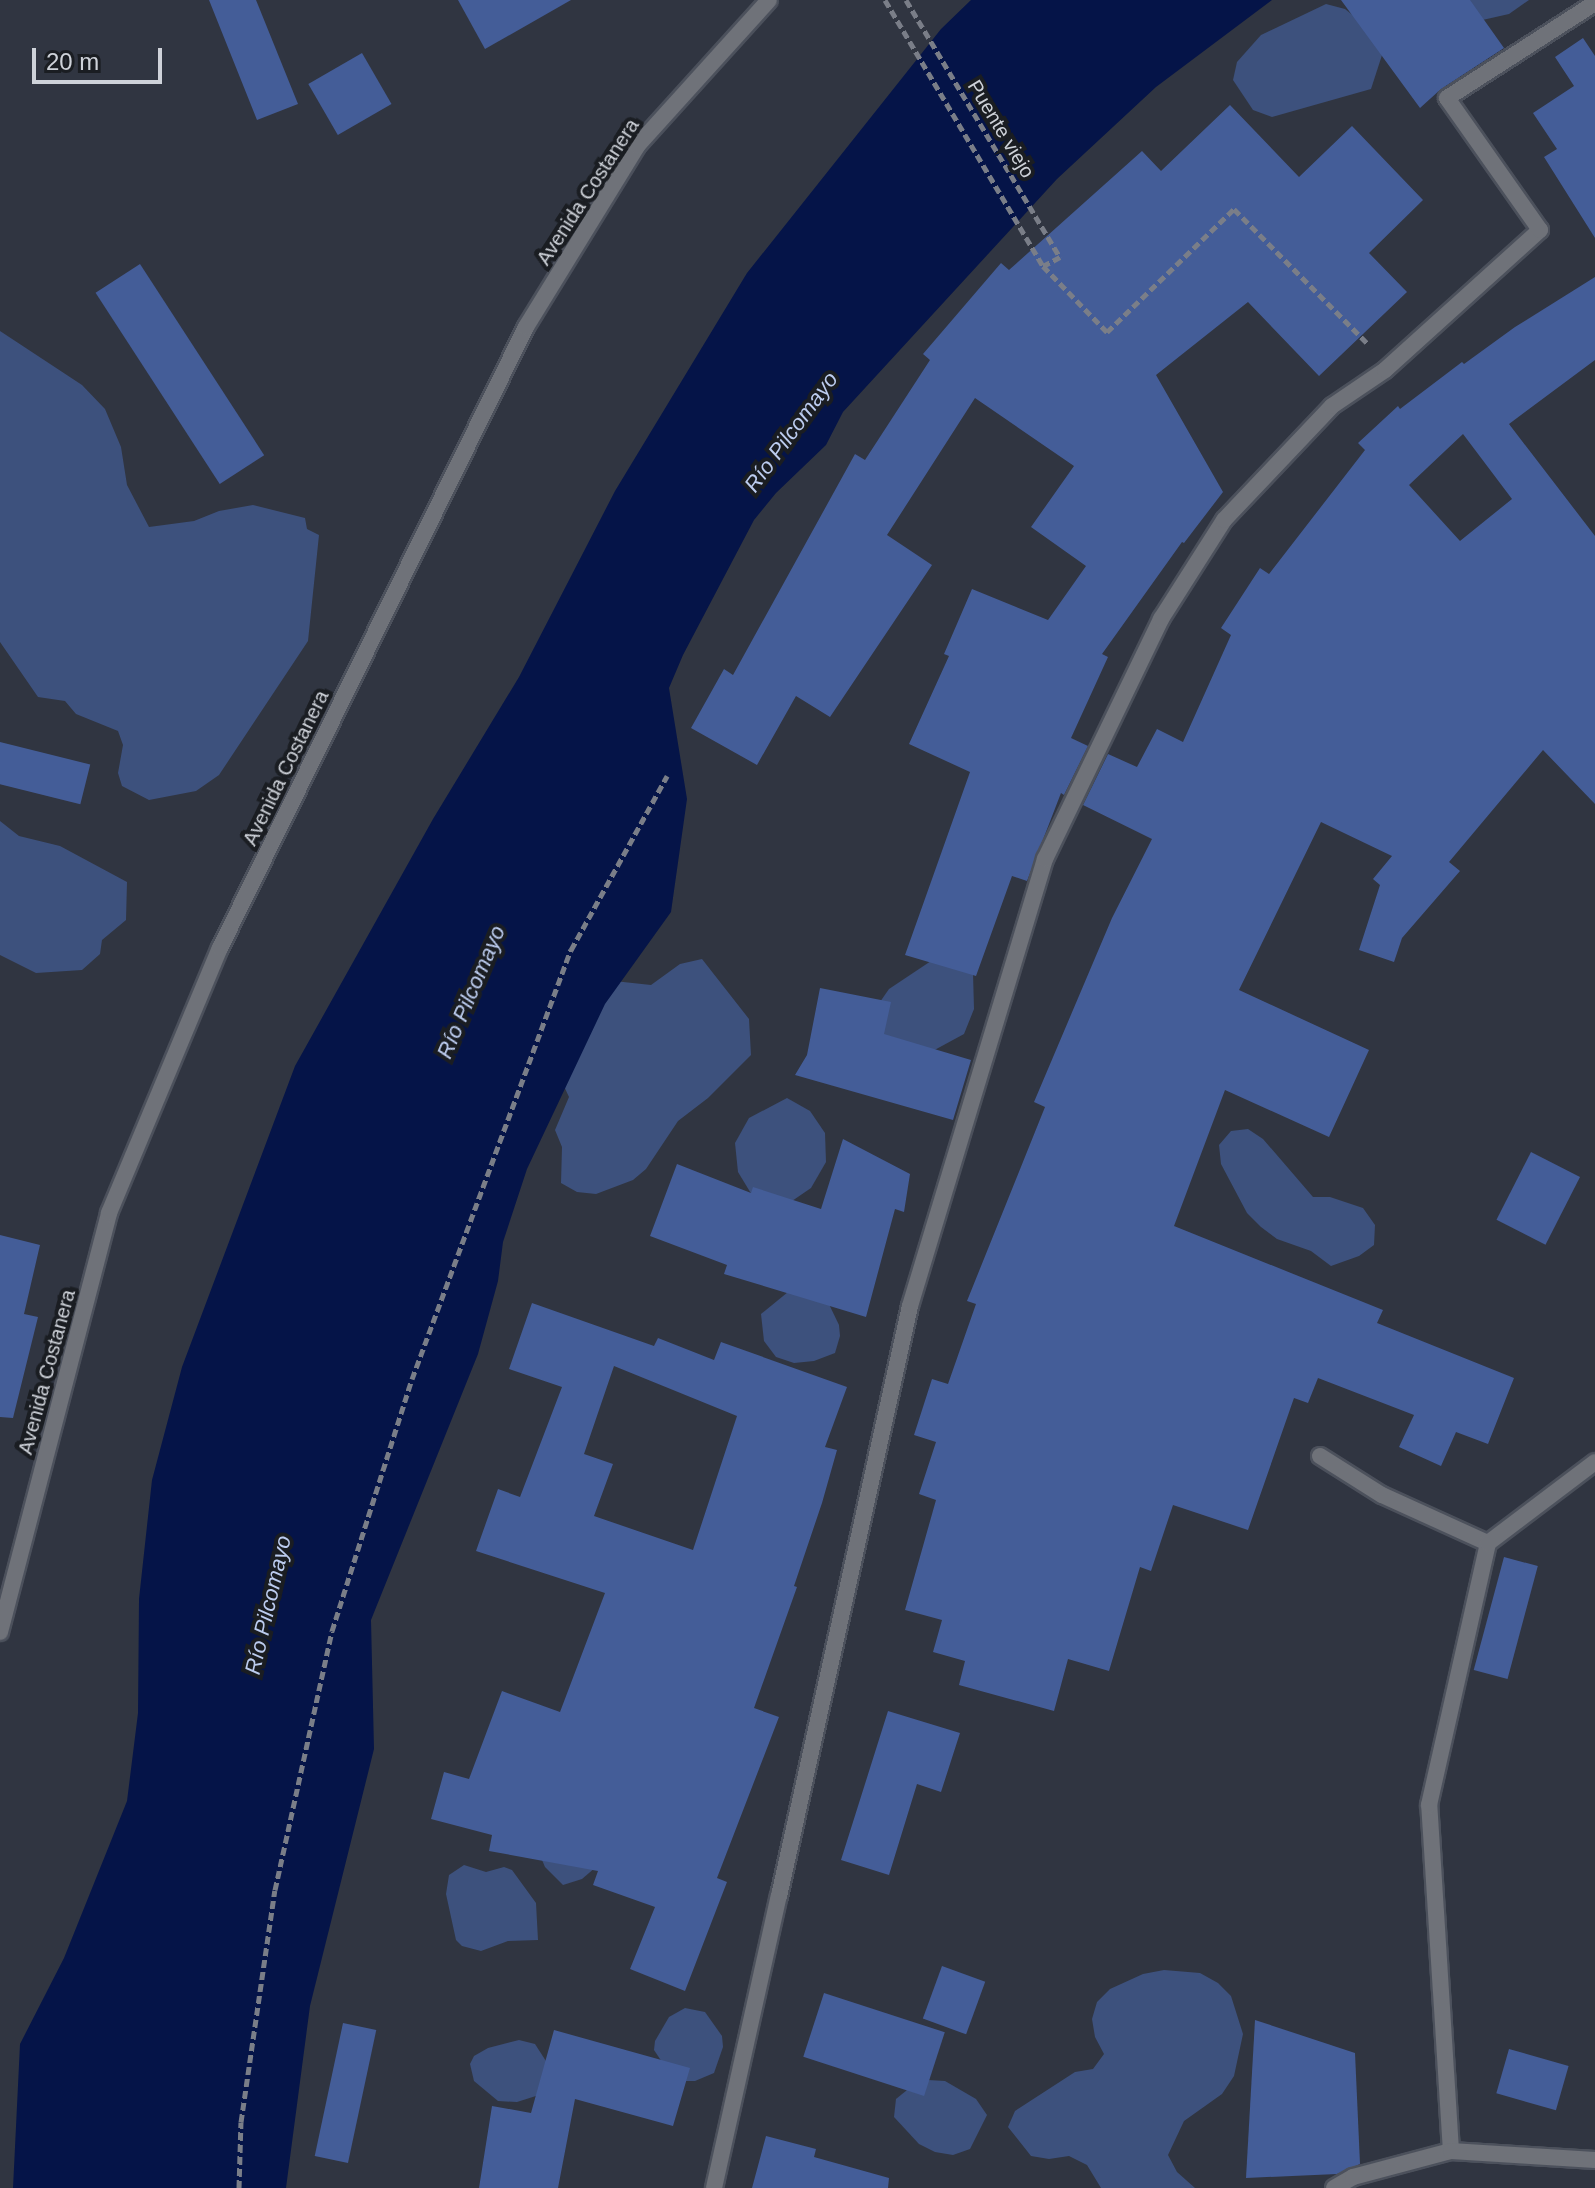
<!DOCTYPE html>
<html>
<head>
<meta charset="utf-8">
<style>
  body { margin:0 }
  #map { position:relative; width:1595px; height:2188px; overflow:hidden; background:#303541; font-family:Arial,sans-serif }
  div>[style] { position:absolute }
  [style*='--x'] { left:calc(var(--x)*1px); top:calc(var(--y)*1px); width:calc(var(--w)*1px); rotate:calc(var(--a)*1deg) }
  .green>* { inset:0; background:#3d517d }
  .water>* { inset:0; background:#051448 }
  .building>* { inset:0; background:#445d98; transform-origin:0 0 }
  .path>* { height:5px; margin-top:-2.5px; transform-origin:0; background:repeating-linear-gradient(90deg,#7a7e88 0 8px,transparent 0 12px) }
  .roads { filter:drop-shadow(2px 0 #4c515c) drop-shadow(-2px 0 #4c515c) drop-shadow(0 2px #4c515c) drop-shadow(0 -2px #4c515c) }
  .service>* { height:16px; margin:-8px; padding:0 8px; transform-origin:8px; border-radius:8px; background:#6f7279 }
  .pedestrian>* { height:16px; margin:-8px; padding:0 8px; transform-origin:8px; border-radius:8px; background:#6f7279 }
  .minor>* { height:16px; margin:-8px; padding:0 8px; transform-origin:8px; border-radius:8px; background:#6f7279 }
  .tertiary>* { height:16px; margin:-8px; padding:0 8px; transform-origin:8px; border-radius:8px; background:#6f7279 }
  span { translate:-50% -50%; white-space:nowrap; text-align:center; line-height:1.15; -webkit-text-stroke:8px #1a1d22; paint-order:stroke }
  .street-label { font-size:20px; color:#ced2d9 }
  .water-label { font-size:22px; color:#bcccef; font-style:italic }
  .scale { position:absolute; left:32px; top:48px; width:130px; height:36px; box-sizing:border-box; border:4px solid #ced2d9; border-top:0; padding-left:10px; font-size:24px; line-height:28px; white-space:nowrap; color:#ced2d9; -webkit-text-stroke:6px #1a1d22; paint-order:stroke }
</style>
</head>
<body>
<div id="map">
  <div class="green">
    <div style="clip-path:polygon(1450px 0,1529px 0,1509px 14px,1478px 21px)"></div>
    <div style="clip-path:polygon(1326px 4px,1345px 9px,1375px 33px,1383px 52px,1371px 89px,1272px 117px,1253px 110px,1233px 80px,1237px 62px,1261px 35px)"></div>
    <div style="clip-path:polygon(0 331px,82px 385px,105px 409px,121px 447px,127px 485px,149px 527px,194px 521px,219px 511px,253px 505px,305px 518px,307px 529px,319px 535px,308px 641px,219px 775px,196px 791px,149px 800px,122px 786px,118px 773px,123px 745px,118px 731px,76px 714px,65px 701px,38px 697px,0 642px)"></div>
    <div style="clip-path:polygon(0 821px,19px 836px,60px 846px,127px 882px,126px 920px,102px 940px,100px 954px,82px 970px,36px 973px,0 955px)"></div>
    <div style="clip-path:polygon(943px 953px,973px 973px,974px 1009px,964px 1034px,929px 1053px,891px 1052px,873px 1012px,889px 989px)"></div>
    <div style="clip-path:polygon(702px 959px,749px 1019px,751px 1055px,708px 1098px,678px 1121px,646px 1169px,633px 1180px,596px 1194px,577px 1192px,561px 1183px,562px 1147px,555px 1130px,569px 1097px,562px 1082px,614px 981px,651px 985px,680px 964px)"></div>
    <div style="clip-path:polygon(787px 1098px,810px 1111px,825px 1133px,826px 1162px,811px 1188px,792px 1201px,758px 1205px,738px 1172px,735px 1143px,749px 1118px)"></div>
    <div style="clip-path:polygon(1248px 1129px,1263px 1139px,1313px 1197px,1330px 1197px,1363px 1208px,1375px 1225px,1374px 1245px,1359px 1256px,1331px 1266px,1311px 1251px,1277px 1239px,1261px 1227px,1247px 1213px,1221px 1164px,1219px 1145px,1231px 1131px)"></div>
    <div style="clip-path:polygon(788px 1292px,826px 1298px,839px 1325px,840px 1336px,835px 1353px,814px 1361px,794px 1363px,776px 1357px,764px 1341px,761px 1314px)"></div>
    <div style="clip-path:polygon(534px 1841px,596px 1867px,582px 1879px,563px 1885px,545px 1867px)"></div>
    <div style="clip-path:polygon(464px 1865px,486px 1872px,504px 1867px,512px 1870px,536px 1903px,538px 1940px,508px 1941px,481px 1951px,462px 1946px,456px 1940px,446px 1894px,449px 1875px)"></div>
    <div style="clip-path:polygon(1164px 1970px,1200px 1973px,1218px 1983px,1231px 1996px,1243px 2034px,1234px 2076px,1222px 2094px,1184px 2121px,1168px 2155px,1177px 2172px,1195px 2188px,1101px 2188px,1087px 2165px,1069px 2156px,1049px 2159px,1031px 2156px,1008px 2127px,1015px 2111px,1075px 2072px,1093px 2069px,1104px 2054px,1095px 2037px,1092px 2019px,1097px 2002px,1110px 1989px,1143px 1974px)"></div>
    <div style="clip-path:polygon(685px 2008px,705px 2012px,722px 2036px,723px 2047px,714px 2073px,695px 2081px,682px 2081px,666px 2068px,654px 2050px,655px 2041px,669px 2017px)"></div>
    <div style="clip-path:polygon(519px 2040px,535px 2044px,553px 2072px,539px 2095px,517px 2102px,498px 2101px,474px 2081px,470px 2064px,474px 2056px,488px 2048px)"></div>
    <div style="clip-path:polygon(928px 2080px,945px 2081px,976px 2099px,987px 2115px,970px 2149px,953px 2155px,935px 2152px,919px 2144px,894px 2117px,896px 2099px,912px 2086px)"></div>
  </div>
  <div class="water">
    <div style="clip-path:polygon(971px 0,1272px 0,1156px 87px,1057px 179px,843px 412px,826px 445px,776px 493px,754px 520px,683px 655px,669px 688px,687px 799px,671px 912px,605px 1004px,527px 1169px,503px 1242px,498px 1281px,478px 1354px,371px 1620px,374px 1749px,310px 2006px,286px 2188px,13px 2188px,20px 2044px,64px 1958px,127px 1801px,138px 1713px,139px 1599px,152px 1480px,182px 1367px,295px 1066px,433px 819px,519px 677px,615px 491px,747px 273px,941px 29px)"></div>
  </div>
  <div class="building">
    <div style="clip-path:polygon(209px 0,256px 0,298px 104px,257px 120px)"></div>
    <div style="clip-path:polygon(458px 0,571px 0,485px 49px)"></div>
    <div style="clip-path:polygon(1341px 0,1470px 0,1504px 48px,1441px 89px,1420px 108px)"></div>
    <div style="clip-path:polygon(1583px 38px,1595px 56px,1595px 238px,1544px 157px,1557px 149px,1533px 113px,1574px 86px,1555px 57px)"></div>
    <div style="left:362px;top:53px;width:59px;height:62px;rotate:60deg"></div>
    <div style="clip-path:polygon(1230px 105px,1299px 177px,1352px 126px,1423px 200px,1369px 253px,1407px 292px,1319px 376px,1248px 302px,1156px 375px,1223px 492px,1184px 543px,1182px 542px,1102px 654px,1108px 657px,1071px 738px,1088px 746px,1064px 795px,1061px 793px,1027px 881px,1012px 876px,976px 976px,905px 955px,970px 772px,909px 744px,949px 656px,944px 654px,972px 589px,1048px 620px,1086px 566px,1031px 527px,1074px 466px,975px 398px,887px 535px,932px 565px,830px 717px,796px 696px,757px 765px,691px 728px,724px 669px,733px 675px,855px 454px,865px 460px,930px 360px,923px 354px,1001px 263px,1009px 270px,1142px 151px,1161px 171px)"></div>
    <div style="left:140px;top:264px;width:228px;height:53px;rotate:57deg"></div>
    <div style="clip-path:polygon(evenodd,1595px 277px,1595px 360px,1509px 424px,1595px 536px,1595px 804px,1543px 750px,1449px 862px,1460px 871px,1402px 938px,1394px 962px,1359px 950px,1380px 885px,1373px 879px,1392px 856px,1321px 822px,1239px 990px,1369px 1050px,1329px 1137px,1225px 1090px,1174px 1226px,1383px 1310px,1377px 1323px,1514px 1378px,1488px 1444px,1456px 1432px,1441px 1466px,1399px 1447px,1414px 1415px,1318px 1378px,1308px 1403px,1294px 1398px,1248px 1530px,1173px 1505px,1151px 1571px,1140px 1567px,1109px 1671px,1068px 1659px,1054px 1711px,959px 1685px,965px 1661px,933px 1652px,942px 1620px,905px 1610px,936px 1500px,919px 1494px,936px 1442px,914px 1435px,932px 1379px,948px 1384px,976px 1304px,967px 1301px,1045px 1107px,1034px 1102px,1112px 918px,1152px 839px,1083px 805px,1108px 754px,1137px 767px,1157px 729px,1183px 742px,1231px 635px,1221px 628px,1260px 568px,1269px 574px,1365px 450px,1358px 443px,1398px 406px,1400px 409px,1462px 362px,1464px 364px,1515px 327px,1595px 277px,1463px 434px,1512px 499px,1460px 541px,1409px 485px,1463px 434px)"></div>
    <div style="left:0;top:742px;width:93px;height:41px;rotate:14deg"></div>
    <div style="clip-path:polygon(820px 988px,891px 1002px,884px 1034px,971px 1060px,953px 1120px,795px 1075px,807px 1055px)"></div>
    <div style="clip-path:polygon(843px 1139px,910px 1174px,904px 1212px,895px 1209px,866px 1317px,724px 1274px,727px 1265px,650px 1236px,677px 1164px,751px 1193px,753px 1187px,821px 1209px)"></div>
    <div style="left:1531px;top:1152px;width:55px;height:76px;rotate:27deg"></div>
    <div style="clip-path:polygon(0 1235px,40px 1245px,24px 1314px,38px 1317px,13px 1418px,0 1417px)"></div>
    <div style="clip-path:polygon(evenodd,532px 1303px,654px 1346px,658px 1338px,714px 1360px,721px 1342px,847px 1387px,825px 1447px,837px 1450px,822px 1503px,794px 1586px,797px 1587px,754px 1708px,779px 1717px,717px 1878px,727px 1882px,685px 1991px,630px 1969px,655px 1907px,593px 1885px,598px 1871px,489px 1851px,492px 1835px,431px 1819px,444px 1772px,469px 1779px,502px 1691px,560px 1712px,605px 1593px,476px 1551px,498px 1489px,520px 1497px,562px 1387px,509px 1369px,532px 1303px,614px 1366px,737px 1416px,693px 1550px,594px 1516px,613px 1464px,584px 1454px,614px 1366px)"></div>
    <div style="left:1504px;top:1557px;width:35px;height:117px;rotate:15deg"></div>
    <div style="clip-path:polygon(888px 1711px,960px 1733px,941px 1792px,917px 1784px,889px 1875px,841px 1860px)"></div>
    <div style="left:942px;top:1966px;width:46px;height:56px;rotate:20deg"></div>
    <div style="left:824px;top:1993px;width:127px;height:67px;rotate:18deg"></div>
    <div style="clip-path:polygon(1255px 2020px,1355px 2053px,1360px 2164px,1337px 2174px,1246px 2178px)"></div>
    <div style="left:343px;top:2023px;width:34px;height:136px;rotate:12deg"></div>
    <div style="clip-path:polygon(554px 2030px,690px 2068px,673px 2126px,575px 2099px,558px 2188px,479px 2188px,492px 2106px,531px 2113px)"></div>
    <div style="left:1509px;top:2049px;width:62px;height:46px;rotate:16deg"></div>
    <div style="clip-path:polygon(766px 2136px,816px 2149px,814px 2157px,889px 2178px,888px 2188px,752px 2188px)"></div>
  </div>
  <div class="path">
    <div style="--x:885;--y:0;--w:309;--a:59.3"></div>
    <div style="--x:1043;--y:266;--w:92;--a:45.9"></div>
    <div style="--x:1107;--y:332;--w:177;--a:-44.1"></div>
    <div style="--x:1234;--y:209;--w:192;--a:45.2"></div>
    <div style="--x:906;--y:0;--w:300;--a:59.1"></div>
    <div style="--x:1060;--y:257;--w:19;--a:152"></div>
    <div style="--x:239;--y:2188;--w:66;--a:-88.3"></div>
    <div style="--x:241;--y:2122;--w:234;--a:-81.7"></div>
    <div style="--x:275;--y:1890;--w:265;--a:-77.6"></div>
    <div style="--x:332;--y:1631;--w:264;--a:-72.4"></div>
    <div style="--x:412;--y:1379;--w:458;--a:-69.7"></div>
    <div style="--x:571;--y:950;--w:199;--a:-61.1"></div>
  </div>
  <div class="roads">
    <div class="service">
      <div style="--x:1320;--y:1456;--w:73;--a:32.2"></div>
      <div style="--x:1382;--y:1495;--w:116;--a:24.4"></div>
    </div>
    <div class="pedestrian">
      <div style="--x:779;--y:1896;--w:604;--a:-77.48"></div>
      <div style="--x:910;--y:1306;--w:467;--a:-73.2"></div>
      <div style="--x:1045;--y:859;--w:267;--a:-64.2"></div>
      <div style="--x:1161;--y:619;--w:117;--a:-57.5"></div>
      <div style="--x:1224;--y:520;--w:157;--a:-46.5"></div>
      <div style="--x:1332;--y:406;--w:64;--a:-34.2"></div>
      <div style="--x:1385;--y:370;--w:209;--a:-42.1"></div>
      <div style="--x:1540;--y:230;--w:161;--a:-125.2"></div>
      <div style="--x:1447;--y:98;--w:176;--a:-32.7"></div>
    </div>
    <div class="minor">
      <div style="--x:1451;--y:2151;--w:347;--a:-93.6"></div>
      <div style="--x:1429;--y:1805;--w:269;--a:-77.3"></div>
      <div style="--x:1488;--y:1543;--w:134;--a:-37.1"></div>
      <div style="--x:714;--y:2188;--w:299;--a:-77.5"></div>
    </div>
    <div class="tertiary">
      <div style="--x:0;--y:1632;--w:433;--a:-75.4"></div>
      <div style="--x:109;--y:1213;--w:287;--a:-67.3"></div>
      <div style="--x:220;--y:948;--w:692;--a:-63.77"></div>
      <div style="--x:526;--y:327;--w:214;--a:-58.4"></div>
      <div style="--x:638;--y:145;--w:195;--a:-47.9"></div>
      <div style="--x:1334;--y:2188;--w:22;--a:-30"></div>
      <div style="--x:1353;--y:2177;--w:101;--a:-14.9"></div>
      <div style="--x:1451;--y:2151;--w:144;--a:3.6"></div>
    </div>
  </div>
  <div class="street-label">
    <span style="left:1001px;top:129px;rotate:59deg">Puente viejo</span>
    <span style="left:588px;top:192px;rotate:-57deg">Avenida Costanera</span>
    <span style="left:286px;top:768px;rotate:-64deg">Avenida Costanera</span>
    <span style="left:47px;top:1372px;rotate:-75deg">Avenida Costanera</span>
  </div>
  <div class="water-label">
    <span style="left:791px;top:432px;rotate:-54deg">Río Pilcomayo</span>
    <span style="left:471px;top:992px;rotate:-67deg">Río Pilcomayo</span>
    <span style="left:268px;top:1605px;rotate:-77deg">Río Pilcomayo</span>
  </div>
  <div class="scale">20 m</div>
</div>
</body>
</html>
